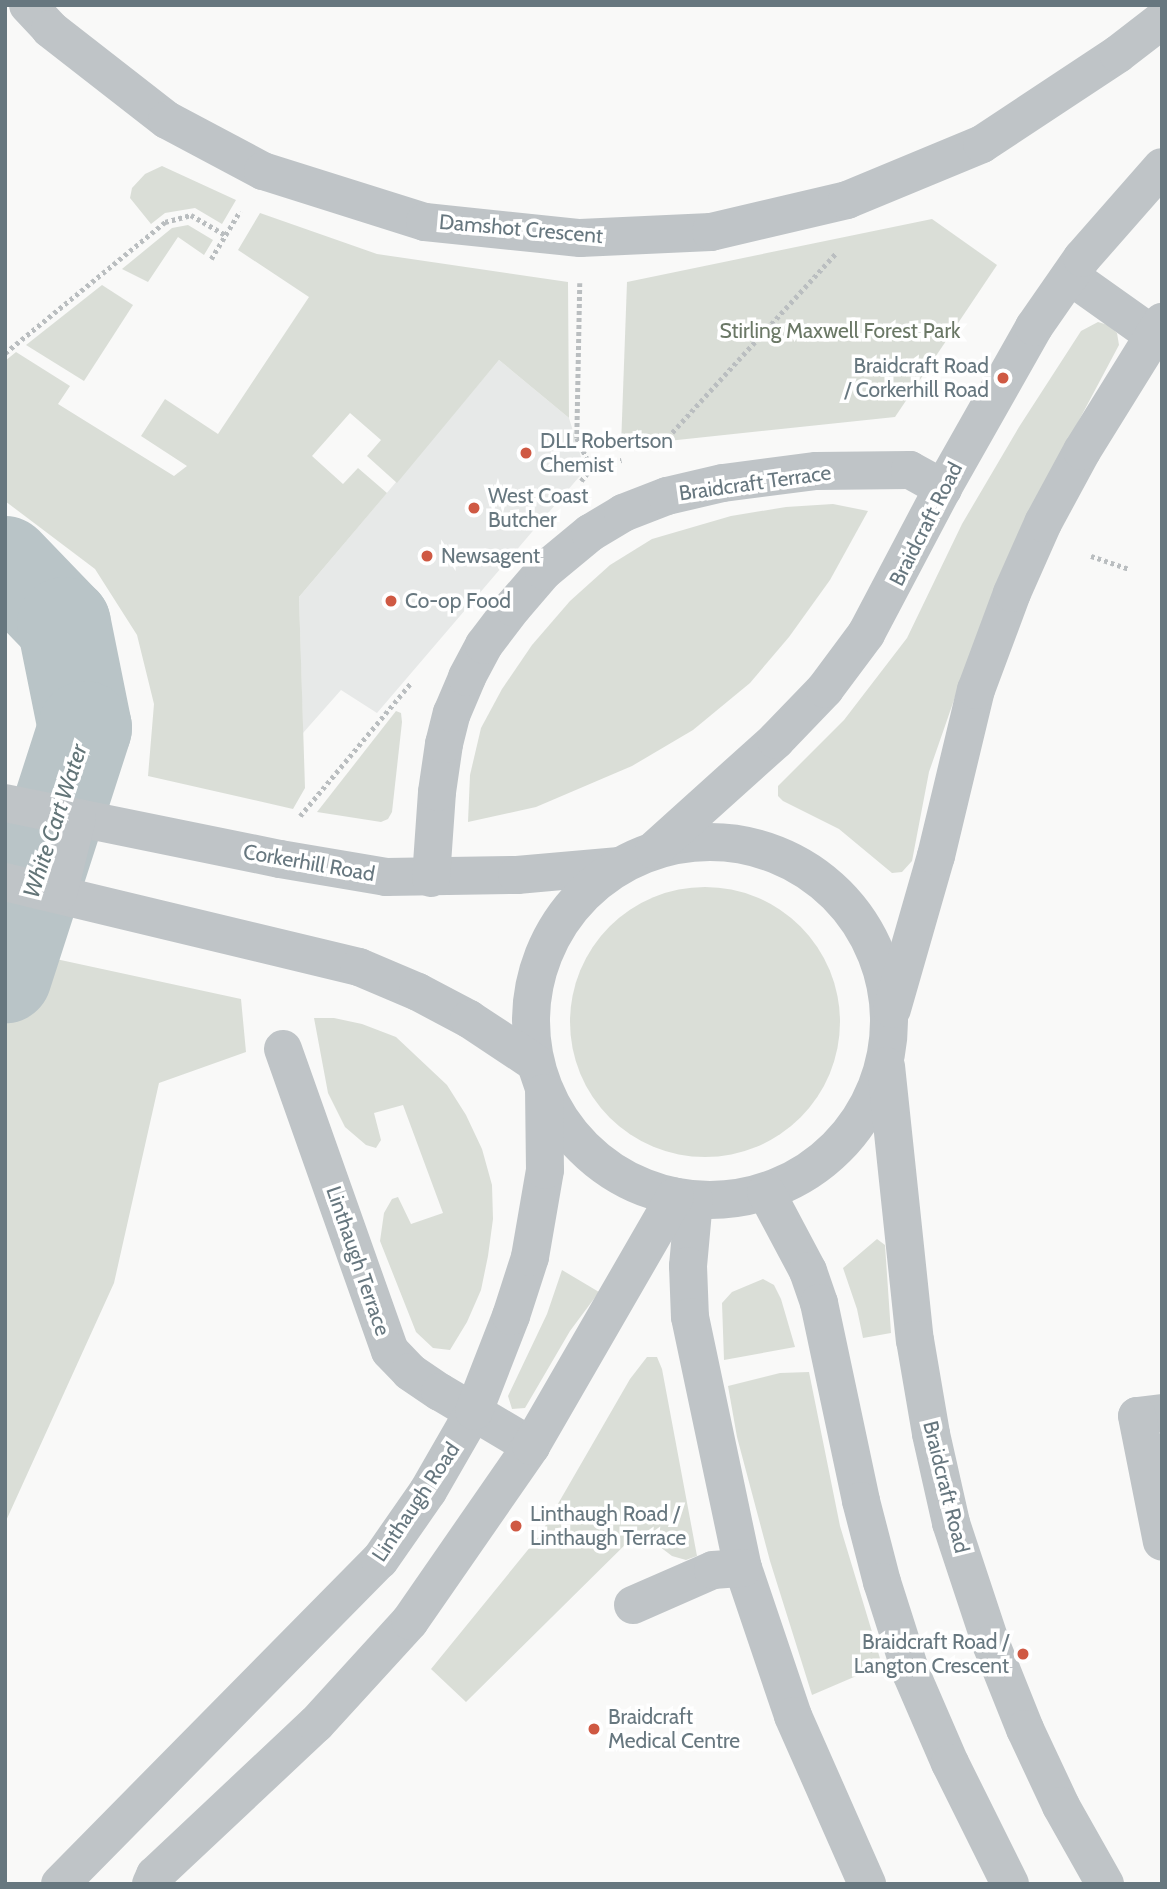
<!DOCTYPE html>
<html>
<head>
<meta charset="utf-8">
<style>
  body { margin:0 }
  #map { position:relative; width:1167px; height:1889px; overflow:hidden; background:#f9f9f8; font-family:Cabin,sans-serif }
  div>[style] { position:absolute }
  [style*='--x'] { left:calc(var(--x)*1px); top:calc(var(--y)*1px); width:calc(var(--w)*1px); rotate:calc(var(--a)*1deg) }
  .built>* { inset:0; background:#e7e9e8 }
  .green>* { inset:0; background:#daded7 }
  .round { border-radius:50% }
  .river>* { height:94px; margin:-47px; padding:0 47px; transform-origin:47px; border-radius:47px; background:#b9c4c7 }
  .path>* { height:4.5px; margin-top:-2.25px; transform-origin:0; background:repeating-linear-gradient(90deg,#babec0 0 3.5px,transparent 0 7px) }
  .minor>* { height:38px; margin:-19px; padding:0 19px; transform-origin:19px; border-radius:19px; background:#bfc4c7 }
  .minor>.ring { margin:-19px; padding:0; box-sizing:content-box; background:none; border:38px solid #bfc4c7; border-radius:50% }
  .dots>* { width:19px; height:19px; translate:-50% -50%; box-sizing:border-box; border:4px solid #fff; border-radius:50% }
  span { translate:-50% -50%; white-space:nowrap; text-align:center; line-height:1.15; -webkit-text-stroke:7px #fff; paint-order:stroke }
  .street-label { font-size:21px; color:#67777f }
  .park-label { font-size:21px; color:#6b7866 }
  .poi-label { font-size:21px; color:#67777f }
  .right { translate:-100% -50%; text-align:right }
  .left { translate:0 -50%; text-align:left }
  .water-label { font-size:23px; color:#637578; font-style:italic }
  .frame { position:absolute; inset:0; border:7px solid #67777f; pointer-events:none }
</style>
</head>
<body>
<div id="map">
  <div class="built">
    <div style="clip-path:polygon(499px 360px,569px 418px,585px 470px,377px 713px,341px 690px,303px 733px,299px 597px)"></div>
  </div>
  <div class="green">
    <div style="clip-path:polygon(162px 166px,236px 200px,222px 224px,195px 208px,165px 213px,151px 224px,130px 198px,132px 188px,145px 174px)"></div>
    <div style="clip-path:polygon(260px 213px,377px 254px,568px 282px,569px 418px,499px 360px,397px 483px,367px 456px,381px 440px,350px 413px,312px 456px,343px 484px,358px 468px,387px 493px,299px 597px,305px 788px,293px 809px,148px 776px,154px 704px,137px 635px,95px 569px,5px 501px,5px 361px,16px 352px,70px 386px,58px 404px,174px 476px,187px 466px,141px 436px,165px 399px,218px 434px,309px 297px,238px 250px)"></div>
    <div style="clip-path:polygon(932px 219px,997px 265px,895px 417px,621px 446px,627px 282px)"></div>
    <div style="clip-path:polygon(188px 225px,213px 240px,204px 255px,178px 237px,148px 282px,122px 269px,172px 228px)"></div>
    <div style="clip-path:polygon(102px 285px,133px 305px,84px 381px,26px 345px)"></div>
    <div style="clip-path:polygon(1098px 322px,1108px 325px,1117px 333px,1119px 345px,1060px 456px,962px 677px,929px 772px,912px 861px,902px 872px,892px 873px,839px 829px,783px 801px,778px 796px,778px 786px,844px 720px,907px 638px,962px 524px,1019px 427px,1081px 331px)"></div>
    <div style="clip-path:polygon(833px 504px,868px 511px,830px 580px,789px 637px,750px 683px,693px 730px,632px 766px,536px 807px,468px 822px,470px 775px,481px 728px,502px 689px,532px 645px,570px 601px,610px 565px,652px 539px,731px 516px,786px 507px)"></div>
    <div style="clip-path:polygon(396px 711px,401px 713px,402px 722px,392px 812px,388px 819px,381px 822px,317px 812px)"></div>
    <div class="round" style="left:570px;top:887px;width:270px;height:270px"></div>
    <div style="clip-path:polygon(5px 948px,241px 999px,246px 1052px,159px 1083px,114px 1283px,5px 1523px)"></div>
    <div style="clip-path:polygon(314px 1018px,334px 1018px,362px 1024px,396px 1037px,447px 1085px,466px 1115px,482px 1149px,492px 1185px,493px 1219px,488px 1256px,481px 1290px,467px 1322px,450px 1350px,433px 1348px,416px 1332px,380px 1241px,384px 1213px,392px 1199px,398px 1197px,411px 1224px,443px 1213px,403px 1105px,374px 1113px,381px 1140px,376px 1148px,366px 1145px,345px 1127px,328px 1093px)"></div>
    <div style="clip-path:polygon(877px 1239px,885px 1245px,891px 1333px,863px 1338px,857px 1309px,843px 1268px)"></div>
    <div style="clip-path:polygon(562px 1270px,599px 1292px,570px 1331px,525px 1408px,512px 1409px,508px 1396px,547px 1314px)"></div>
    <div style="clip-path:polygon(763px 1279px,774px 1285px,781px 1299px,795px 1347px,724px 1360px,722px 1303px,732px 1292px)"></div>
    <div style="clip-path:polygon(647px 1357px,657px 1357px,662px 1369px,697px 1556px,686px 1560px,672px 1556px,639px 1531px,466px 1702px,431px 1669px,540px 1535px,630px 1379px)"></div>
    <div style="clip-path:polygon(809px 1372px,840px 1526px,882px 1665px,812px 1695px,770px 1561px,737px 1437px,728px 1386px,780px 1373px)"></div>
  </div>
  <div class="river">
    <div style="--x:5;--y:563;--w:85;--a:46"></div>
    <div style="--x:64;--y:624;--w:106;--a:78.6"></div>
    <div style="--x:85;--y:728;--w:261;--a:107.9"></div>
  </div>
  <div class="path">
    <div style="--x:211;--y:259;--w:56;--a:-58.9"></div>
    <div style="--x:580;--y:283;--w:155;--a:91.1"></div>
    <div style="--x:577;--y:438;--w:34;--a:64"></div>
    <div style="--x:5;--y:353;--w:207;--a:-39.3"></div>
    <div style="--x:165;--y:222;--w:27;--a:-15"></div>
    <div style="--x:191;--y:215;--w:39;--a:30"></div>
    <div style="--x:658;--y:448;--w:264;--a:-47.6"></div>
    <div style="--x:581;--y:481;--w:19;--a:-51"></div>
    <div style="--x:593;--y:466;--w:29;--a:-12"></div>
    <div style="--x:1091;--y:556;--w:40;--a:18.9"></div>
    <div style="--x:300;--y:816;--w:173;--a:-50.2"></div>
  </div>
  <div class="minor">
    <div style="--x:28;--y:5;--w:33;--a:47"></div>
    <div style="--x:50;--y:29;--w:148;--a:37.9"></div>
    <div style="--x:167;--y:120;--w:109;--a:28"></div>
    <div style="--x:263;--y:171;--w:170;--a:17.5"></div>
    <div style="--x:425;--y:222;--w:156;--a:5.9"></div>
    <div style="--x:580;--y:238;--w:131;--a:-2.6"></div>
    <div style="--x:711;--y:232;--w:140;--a:-13.2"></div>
    <div style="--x:847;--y:200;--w:146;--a:-22.5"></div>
    <div style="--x:982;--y:144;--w:163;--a:-33.5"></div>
    <div style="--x:1118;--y:54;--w:56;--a:-37.7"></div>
    <div style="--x:1070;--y:276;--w:102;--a:35.4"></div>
    <div style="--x:5;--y:803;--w:281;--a:11.5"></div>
    <div style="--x:280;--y:859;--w:108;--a:9.6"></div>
    <div style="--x:386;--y:877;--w:131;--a:-0.9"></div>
    <div style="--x:517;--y:875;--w:100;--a:-5.1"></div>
    <div class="ring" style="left:531px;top:842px;width:320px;height:320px"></div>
    <div style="--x:654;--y:850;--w:164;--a:-42"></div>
    <div style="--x:776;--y:740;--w:71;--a:-46.1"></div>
    <div style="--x:825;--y:689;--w:69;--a:-53.3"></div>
    <div style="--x:866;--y:634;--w:165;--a:-62.2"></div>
    <div style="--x:943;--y:488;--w:185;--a:-60.5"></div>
    <div style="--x:1034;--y:327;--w:84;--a:-55.2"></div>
    <div style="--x:1082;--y:258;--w:121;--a:-48.7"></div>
    <div style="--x:431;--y:878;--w:86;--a:-86"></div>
    <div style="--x:437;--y:792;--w:49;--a:-81.7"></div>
    <div style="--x:444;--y:744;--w:32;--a:-76"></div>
    <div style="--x:452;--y:713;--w:39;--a:-67"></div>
    <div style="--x:467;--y:677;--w:36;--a:-62"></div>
    <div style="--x:484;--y:645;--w:48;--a:-52.7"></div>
    <div style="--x:513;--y:607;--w:48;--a:-49.3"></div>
    <div style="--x:544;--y:571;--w:60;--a:-39.6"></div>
    <div style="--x:590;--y:533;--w:39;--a:-31"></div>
    <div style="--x:623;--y:513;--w:47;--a:-21.1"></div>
    <div style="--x:667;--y:496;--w:57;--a:-13.1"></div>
    <div style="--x:723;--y:483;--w:94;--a:-7.4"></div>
    <div style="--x:816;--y:471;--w:94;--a:-0.6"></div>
    <div style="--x:910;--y:470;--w:38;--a:29"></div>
    <div style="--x:5;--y:882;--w:364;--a:13.5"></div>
    <div style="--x:359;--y:967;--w:64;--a:23"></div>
    <div style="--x:418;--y:992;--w:58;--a:27.9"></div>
    <div style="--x:469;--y:1019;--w:78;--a:33.5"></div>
    <div style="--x:58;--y:894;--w:78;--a:-76"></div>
    <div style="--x:892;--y:1009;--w:159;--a:-74"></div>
    <div style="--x:936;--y:856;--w:171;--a:-76.5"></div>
    <div style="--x:976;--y:690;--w:103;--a:-69.6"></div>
    <div style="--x:1012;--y:593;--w:77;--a:-66.1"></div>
    <div style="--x:1043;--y:523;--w:82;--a:-61.6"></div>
    <div style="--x:1082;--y:451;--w:152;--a:-58.2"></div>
    <div style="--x:283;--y:1049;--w:320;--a:70.5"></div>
    <div style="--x:390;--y:1351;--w:29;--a:46"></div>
    <div style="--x:410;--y:1372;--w:36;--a:34"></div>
    <div style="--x:440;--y:1392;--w:106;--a:30.7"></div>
    <div style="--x:886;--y:1066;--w:276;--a:84"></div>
    <div style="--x:915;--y:1340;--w:95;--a:80.3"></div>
    <div style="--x:931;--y:1434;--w:91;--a:77.3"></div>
    <div style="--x:951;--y:1523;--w:127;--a:71.7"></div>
    <div style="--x:991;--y:1644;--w:92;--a:68.2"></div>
    <div style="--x:1025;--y:1729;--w:85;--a:64.9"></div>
    <div style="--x:1061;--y:1806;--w:90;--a:60.6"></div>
    <div style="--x:766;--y:1192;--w:89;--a:62"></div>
    <div style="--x:808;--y:1271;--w:34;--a:71"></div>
    <div style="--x:819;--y:1303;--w:202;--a:78"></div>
    <div style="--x:861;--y:1501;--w:84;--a:75.5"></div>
    <div style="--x:882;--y:1582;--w:96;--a:72.3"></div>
    <div style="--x:911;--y:1673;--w:98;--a:66.6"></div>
    <div style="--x:950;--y:1763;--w:135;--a:63.6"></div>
    <div style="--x:694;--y:1200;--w:66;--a:95.2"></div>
    <div style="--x:688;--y:1266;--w:51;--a:87.8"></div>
    <div style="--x:690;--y:1317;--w:257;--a:78.1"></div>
    <div style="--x:743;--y:1568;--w:156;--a:71.3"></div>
    <div style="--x:793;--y:1716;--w:184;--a:66.2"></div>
    <div style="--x:1162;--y:1413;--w:25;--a:173"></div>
    <div style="--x:1137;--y:1416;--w:128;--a:78.8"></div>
    <div style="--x:633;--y:1605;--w:87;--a:-23.6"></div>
    <div style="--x:713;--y:1570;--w:30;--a:-4"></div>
    <div style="--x:60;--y:1884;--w:455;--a:-45.4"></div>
    <div style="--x:380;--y:1560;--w:84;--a:-55.2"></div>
    <div style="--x:428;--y:1491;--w:92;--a:-60.1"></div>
    <div style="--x:474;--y:1411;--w:102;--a:-68.7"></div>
    <div style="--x:511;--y:1316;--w:62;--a:-72.1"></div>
    <div style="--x:530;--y:1257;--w:88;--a:-80.2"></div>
    <div style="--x:545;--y:1170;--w:77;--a:-90.7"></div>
    <div style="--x:151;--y:1884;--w:10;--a:-66"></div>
    <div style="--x:155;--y:1875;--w:221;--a:-43.2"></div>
    <div style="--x:316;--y:1724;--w:139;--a:-47.6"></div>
    <div style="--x:410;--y:1621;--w:213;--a:-55.3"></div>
    <div style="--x:531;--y:1446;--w:288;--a:-60"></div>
  </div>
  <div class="dots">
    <div style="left:1003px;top:378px;background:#cf5943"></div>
    <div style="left:526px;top:453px;background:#cf5943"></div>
    <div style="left:474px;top:508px;background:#cf5943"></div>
    <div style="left:427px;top:556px;background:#cf5943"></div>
    <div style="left:391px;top:601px;background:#cf5943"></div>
    <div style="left:516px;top:1526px;background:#cf5943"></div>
    <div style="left:1023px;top:1654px;background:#cf5943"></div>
    <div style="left:594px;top:1729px;background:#cf5943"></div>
  </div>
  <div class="street-label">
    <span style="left:521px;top:229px;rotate:5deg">Damshot Crescent</span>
    <span style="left:755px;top:483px;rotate:-8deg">Braidcraft Terrace</span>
    <span style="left:926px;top:524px;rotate:-63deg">Braidcraft Road</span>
    <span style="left:309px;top:863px;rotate:10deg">Corkerhill Road</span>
    <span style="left:358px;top:1261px;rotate:71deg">Linthaugh Terrace</span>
    <span style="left:946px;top:1487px;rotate:76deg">Braidcraft Road</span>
    <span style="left:416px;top:1502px;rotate:-56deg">Linthaugh Road</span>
  </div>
  <div class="park-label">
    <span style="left:840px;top:331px">Stirling Maxwell Forest Park</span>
  </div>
  <div class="poi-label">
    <span class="right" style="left:989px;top:378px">Braidcraft Road<br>/ Corkerhill Road</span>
    <span class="left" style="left:540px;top:453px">DLL Robertson<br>Chemist</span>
    <span class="left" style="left:488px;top:508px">West Coast<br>Butcher</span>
    <span class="left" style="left:441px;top:556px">Newsagent</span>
    <span class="left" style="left:405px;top:601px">Co-op Food</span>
    <span class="left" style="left:530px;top:1526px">Linthaugh Road /<br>Linthaugh Terrace</span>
    <span class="right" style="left:1009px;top:1654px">Braidcraft Road /<br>Langton Crescent</span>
    <span class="left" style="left:608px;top:1729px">Braidcraft<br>Medical Centre</span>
  </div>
  <div class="water-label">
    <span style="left:55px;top:821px;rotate:-72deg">White Cart Water</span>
  </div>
  <div class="frame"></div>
</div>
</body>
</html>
